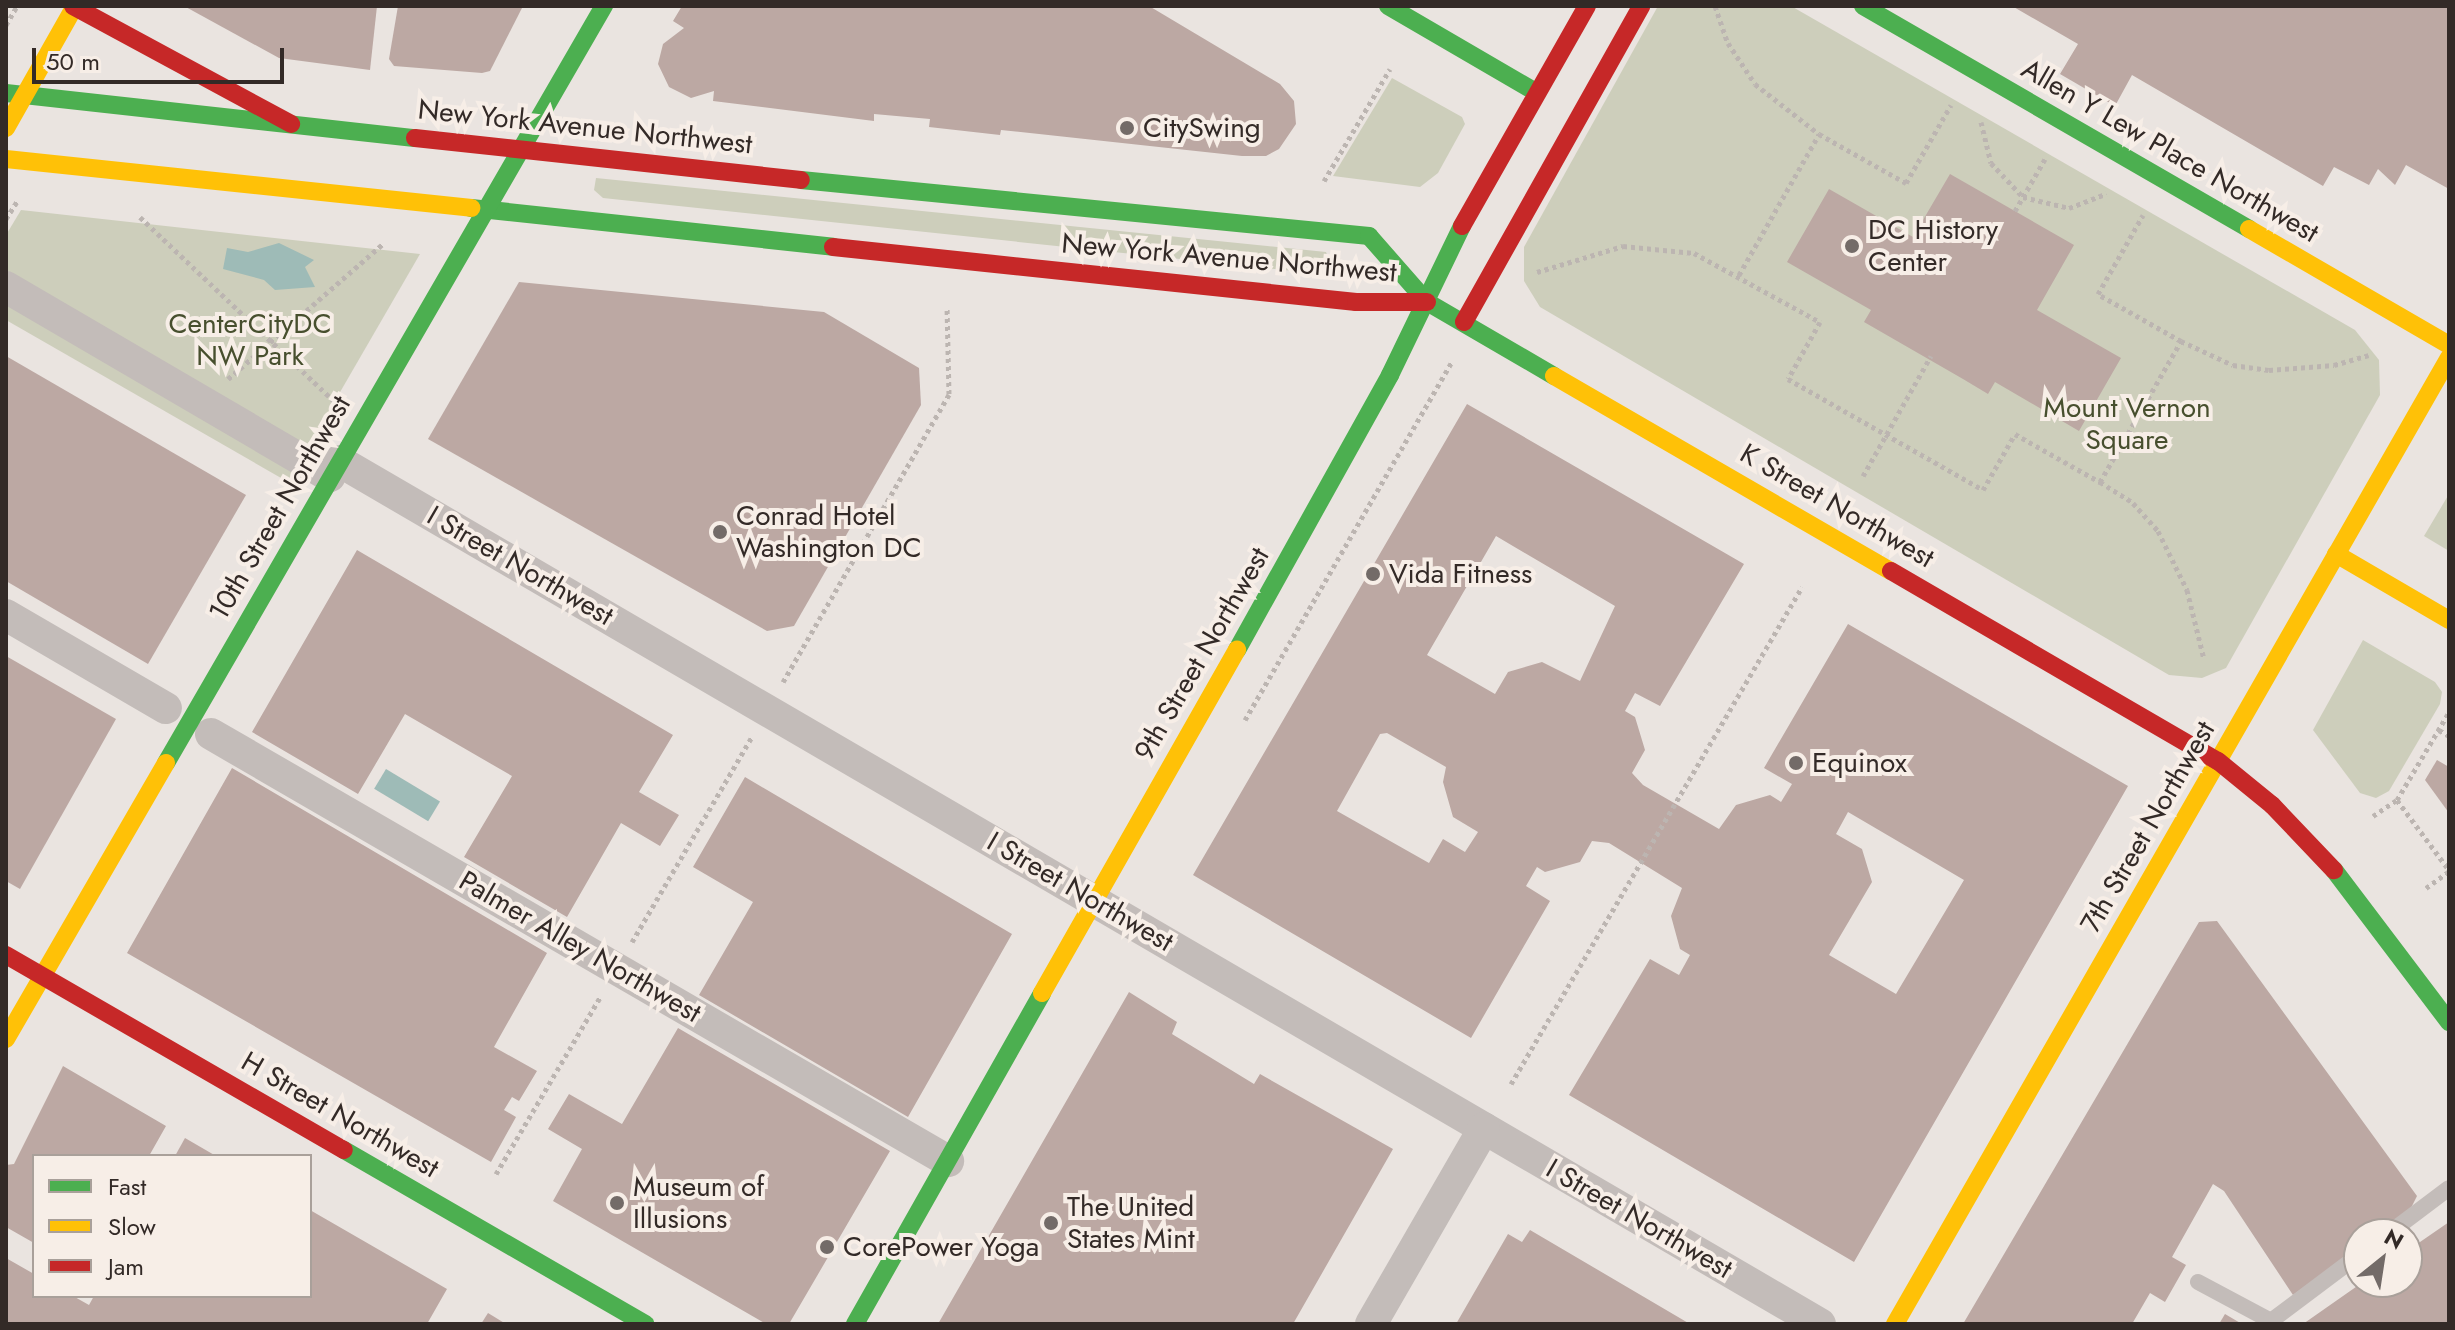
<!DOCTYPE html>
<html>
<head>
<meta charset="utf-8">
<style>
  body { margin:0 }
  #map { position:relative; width:2455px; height:1330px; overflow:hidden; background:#eae4e0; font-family:Jost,sans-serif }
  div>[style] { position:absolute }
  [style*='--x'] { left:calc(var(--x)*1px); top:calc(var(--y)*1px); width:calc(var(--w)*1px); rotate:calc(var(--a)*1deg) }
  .green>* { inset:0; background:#cdcebb }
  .water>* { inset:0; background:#9ebbb7; transform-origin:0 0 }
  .building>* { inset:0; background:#bca8a3 }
  .path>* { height:5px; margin-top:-2.5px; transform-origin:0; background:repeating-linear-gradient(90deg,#bcb5b1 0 4px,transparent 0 8px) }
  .lane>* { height:16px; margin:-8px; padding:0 8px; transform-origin:8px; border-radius:8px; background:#c3bcb9 }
  .street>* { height:32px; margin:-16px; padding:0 16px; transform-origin:16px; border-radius:16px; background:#c3bcb9 }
  .fast>* { height:18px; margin:-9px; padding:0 9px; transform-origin:9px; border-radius:9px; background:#4caf50 }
  .slow>* { height:18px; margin:-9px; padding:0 9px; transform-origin:9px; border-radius:9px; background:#ffc107 }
  .jam>* { height:18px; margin:-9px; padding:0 9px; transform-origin:9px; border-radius:9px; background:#c62828 }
  .dots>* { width:22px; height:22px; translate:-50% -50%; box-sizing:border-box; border:4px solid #f7eee7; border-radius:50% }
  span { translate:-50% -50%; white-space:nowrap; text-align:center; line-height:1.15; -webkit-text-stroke:8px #f7eee7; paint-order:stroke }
  .street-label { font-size:28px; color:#332a27 }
  .poi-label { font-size:28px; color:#332a27 }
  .left { translate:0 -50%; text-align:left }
  .park-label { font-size:28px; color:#474f2e }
  .frame { position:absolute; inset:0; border:8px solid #332a27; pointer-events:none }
  .legend { position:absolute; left:32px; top:1154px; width:280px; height:144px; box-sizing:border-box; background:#f7eee7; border:2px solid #a9a09a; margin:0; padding:10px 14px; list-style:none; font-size:24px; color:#332a27 }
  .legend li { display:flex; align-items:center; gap:16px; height:40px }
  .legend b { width:40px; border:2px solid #a9a09a }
  .north { position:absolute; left:2343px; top:1218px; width:80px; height:80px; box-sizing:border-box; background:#f7eee7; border:2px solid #a9a09a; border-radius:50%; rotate:30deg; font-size:22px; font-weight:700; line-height:32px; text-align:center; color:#332a27 }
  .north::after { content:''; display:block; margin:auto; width:28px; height:36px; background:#736b68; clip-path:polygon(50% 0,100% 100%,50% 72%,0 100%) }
  .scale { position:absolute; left:32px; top:48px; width:252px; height:36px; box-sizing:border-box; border:4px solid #332a27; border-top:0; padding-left:10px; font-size:24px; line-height:28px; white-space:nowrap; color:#332a27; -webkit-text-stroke:6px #f7eee7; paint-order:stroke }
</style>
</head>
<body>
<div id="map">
  <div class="green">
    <div style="clip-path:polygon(1658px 6px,1791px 6px,2355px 330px,2379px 360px,2380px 395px,2226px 668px,2202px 678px,2169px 675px,1540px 307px,1524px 281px,1524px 247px)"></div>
    <div style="clip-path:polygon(1392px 78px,1462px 117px,1465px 124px,1438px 173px,1420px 187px,1333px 176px)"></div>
    <div style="clip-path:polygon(596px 178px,1326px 252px,1332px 269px,1322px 274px,603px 198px,594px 190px)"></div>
    <div style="clip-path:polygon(21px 210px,420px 254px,288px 482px,6px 320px,6px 235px)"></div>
    <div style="clip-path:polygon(2449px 494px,2449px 551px,2424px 536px)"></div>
    <div style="clip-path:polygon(2363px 640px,2435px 682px,2442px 692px,2440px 704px,2389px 791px,2376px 798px,2360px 793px,2313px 730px)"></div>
  </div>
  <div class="water">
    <div style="clip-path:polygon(279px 243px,314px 260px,305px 267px,315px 287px,275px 290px,264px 280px,223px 269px,227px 248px,248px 252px)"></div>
    <div style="left:386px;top:769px;width:63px;height:23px;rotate:31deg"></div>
  </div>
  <div class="building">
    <div style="clip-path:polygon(184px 6px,377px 6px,370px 70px,279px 58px)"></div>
    <div style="clip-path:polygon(398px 6px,523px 6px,490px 71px,482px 73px,394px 66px,389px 59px)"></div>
    <div style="clip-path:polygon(682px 6px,1149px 6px,1280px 84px,1294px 101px,1296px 124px,1279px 149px,1266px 156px,1242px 156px,1001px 130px,1000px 135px,929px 127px,930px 119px,874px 114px,874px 121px,713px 101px,714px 91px,691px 98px,669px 87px,658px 64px,663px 44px,684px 28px,673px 21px)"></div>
    <div style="clip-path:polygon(2012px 6px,2449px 6px,2449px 189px,2406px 165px,2395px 185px,2378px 169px,2369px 185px,2334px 167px,2323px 186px,2132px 75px,2115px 106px,2060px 74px,2078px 44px)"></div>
    <div style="clip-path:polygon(1950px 174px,2074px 245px,2037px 310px,2121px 358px,2079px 431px,1995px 382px,1988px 394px,1963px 379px,1864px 322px,1871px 310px,1787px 262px,1829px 189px,1913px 237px)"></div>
    <div style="clip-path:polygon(519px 282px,824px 312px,919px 368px,921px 405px,794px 626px,767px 631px,428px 439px)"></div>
    <div style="clip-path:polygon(6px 356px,246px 495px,148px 664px,6px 581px)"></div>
    <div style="clip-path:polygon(evenodd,1467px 404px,1744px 564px,1660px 706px,1635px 693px,1625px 711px,1635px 717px,1645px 750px,1632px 773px,1643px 785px,1719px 829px,1736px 805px,1770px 795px,1781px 802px,1792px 784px,1764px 768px,1848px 624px,2128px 786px,1854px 1262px,1569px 1095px,1650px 959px,1679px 975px,1690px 955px,1680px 949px,1671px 916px,1682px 888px,1609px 843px,1592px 841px,1580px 862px,1545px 872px,1537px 867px,1526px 886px,1550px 901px,1471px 1038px,1193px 875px,1467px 404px,1496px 536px,1615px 606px,1580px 681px,1542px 662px,1508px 672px,1495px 694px,1427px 655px,1496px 536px,1467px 404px,1387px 733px,1446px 767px,1443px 782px,1453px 817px,1478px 832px,1465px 852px,1443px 839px,1429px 863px,1337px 811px,1380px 734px,1387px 733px,1467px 404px,1848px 812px,1964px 880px,1896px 994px,1829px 955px,1872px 882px,1862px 849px,1836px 834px,1848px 812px)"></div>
    <div style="clip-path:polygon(357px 550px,673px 735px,639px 792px,679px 815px,660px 846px,621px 823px,567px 917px,464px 857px,512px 776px,405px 714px,358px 794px,252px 732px)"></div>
    <div style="clip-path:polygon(6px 656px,116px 719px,20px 889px,6px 881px)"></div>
    <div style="clip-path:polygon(2437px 760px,2449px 767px,2449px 813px,2425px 780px)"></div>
    <div style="clip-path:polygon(232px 768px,547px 953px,494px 1047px,537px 1071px,519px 1101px,512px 1097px,504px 1110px,516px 1117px,491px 1162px,127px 953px)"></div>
    <div style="clip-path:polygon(745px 777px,1012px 934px,908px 1117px,699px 995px,753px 902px,693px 867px)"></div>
    <div style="clip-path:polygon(2217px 921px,2417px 1196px,2409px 1212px,2378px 1234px,2359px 1234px,2359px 1248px,2293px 1295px,2224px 1191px,2213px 1184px,2172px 1257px,2186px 1265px,2165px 1302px,2150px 1293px,2132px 1324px,1963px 1324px,2199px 922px)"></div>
    <div style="clip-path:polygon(1129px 992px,1177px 1022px,1172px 1034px,1254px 1084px,1260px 1074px,1393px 1149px,1293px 1324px,938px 1324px)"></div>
    <div style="clip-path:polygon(678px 1028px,890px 1151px,789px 1324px,766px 1324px,553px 1201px,582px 1149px,548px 1129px,569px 1094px,622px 1124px)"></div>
    <div style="clip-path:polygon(63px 1066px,166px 1126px,149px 1156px,34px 1156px,34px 1243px,6px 1227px,6px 1165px,14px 1164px)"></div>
    <div style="clip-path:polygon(185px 1138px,216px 1156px,175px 1156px)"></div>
    <div style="clip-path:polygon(310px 1210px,447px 1289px,427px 1324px,6px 1324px,6px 1258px,34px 1274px,34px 1296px,73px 1296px,89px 1305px,94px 1296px,310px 1296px)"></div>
    <div style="clip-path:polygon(2449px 1222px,2449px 1324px,2303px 1324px,2363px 1282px,2407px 1282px,2407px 1251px)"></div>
    <div style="clip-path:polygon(1530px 1230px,1690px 1324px,1456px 1324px,1508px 1234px,1522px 1242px)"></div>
    <div style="clip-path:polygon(488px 1313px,506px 1324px,481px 1324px)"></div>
    <div style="clip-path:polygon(2225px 1314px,2242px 1324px,2219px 1324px)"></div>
  </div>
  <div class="path">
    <div style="--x:1715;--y:6;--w:39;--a:71"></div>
    <div style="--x:1728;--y:43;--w:49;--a:56.6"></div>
    <div style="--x:1755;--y:84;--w:81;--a:38"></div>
    <div style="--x:6;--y:25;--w:22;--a:-60"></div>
    <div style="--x:1981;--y:122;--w:42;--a:76.3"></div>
    <div style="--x:1991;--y:163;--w:47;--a:46.7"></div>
    <div style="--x:2023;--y:197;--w:47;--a:13.4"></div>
    <div style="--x:2069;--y:208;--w:40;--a:-21"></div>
    <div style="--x:1324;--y:181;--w:130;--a:-59.5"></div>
    <div style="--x:2015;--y:211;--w:60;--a:-60"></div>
    <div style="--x:140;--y:217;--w:267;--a:43.5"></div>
    <div style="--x:6;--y:219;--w:22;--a:-58"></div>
    <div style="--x:1537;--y:272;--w:90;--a:-16.8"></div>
    <div style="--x:1623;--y:246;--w:71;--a:5.6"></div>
    <div style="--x:1694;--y:253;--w:144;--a:28.7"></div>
    <div style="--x:1820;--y:322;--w:65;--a:119.3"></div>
    <div style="--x:1788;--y:379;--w:224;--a:29.6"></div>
    <div style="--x:1983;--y:490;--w:64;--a:-60.3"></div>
    <div style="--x:2015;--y:434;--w:98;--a:29.5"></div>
    <div style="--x:2100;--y:482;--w:39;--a:32"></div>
    <div style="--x:2133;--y:503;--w:38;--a:48"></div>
    <div style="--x:2158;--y:531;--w:66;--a:63.8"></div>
    <div style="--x:2187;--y:590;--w:71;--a:76.2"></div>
    <div style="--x:1739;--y:275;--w:162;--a:-60.4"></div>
    <div style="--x:1819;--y:134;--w:100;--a:29.4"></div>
    <div style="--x:1906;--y:183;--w:90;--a:-60"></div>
    <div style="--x:2181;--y:341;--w:57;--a:24.8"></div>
    <div style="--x:2233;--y:365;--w:36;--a:8"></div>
    <div style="--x:2269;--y:370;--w:65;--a:-4.4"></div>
    <div style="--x:2334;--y:365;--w:36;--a:-16"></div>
    <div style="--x:228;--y:379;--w:207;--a:-41.1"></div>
    <div style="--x:1863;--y:476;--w:138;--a:-60.5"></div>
    <div style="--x:2100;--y:482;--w:163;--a:-60.1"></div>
    <div style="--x:2181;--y:341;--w:95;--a:-150.5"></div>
    <div style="--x:2098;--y:294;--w:91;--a:-60.3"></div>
    <div style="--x:783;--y:682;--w:332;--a:-60"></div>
    <div style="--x:949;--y:394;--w:85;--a:-91.3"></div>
    <div style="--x:1245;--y:720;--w:414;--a:-60"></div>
    <div style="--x:2439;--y:730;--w:12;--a:31"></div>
    <div style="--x:2397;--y:800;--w:87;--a:53.4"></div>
    <div style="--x:2373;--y:816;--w:29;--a:-34"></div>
    <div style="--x:2397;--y:800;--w:102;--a:-59.4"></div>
    <div style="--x:2426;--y:888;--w:29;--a:-36"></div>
    <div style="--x:632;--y:942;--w:238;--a:-59.7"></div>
    <div style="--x:1511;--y:1084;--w:576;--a:-59.65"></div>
    <div style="--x:496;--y:1174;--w:207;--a:-59.5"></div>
  </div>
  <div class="lane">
    <div style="--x:2388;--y:1234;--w:76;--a:-37"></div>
    <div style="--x:2198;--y:1282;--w:83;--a:28.1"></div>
    <div style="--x:2271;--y:1321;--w:110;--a:-36.9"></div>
  </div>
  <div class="street">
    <div style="--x:6;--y:287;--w:375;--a:30.3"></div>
    <div style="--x:339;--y:461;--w:1714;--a:30.23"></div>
    <div style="--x:6;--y:615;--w:185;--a:30.2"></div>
    <div style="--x:211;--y:734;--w:852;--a:30.09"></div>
    <div style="--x:1371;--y:1324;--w:226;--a:-60"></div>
  </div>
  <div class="fast">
    <div style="--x:1388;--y:6;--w:171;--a:30.2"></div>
    <div style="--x:1863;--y:6;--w:446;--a:30"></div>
    <div style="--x:6;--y:93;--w:411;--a:6.3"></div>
    <div style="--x:801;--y:180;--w:571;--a:5.63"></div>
    <div style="--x:1369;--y:236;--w:88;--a:48.7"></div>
    <div style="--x:1427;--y:302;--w:147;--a:30.2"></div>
    <div style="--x:471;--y:208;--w:364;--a:6.1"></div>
    <div style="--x:1237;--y:650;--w:315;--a:-60.9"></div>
    <div style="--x:1390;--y:375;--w:165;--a:-64.2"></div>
    <div style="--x:166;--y:763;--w:875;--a:-59.95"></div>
    <div style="--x:2334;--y:870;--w:191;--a:52.9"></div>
    <div style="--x:344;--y:1150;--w:348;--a:30"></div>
    <div style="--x:855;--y:1324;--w:380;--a:-60.5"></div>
  </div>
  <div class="slow">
    <div style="--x:6;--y:128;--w:140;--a:-60.5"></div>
    <div style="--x:6;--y:159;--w:468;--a:6"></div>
    <div style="--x:2249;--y:229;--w:231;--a:30.1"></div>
    <div style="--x:1554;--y:376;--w:389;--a:30.1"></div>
    <div style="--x:2336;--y:554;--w:131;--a:30.3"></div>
    <div style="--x:2218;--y:761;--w:465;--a:-60.2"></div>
    <div style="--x:1042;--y:993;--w:395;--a:-60.4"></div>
    <div style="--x:6;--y:1039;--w:319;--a:-59.9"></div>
    <div style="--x:1895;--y:1324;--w:649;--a:-60.16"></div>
  </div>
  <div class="jam">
    <div style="--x:73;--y:6;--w:248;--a:28.4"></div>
    <div style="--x:415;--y:138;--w:388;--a:6.2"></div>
    <div style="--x:1462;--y:226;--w:253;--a:-60.4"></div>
    <div style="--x:833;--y:247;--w:526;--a:6"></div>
    <div style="--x:1356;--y:302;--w:71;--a:0"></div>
    <div style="--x:1464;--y:322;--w:362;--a:-60.7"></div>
    <div style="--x:1891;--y:571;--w:378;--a:30.2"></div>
    <div style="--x:2218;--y:761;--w:70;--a:39.2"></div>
    <div style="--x:2272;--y:805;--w:90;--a:46.4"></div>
    <div style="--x:6;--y:955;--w:390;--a:30"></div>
  </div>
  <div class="dots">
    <div style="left:1127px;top:128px;background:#736b68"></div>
    <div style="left:1852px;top:246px;background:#736b68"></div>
    <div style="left:720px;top:532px;background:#736b68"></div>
    <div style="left:1373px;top:574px;background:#736b68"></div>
    <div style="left:1796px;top:763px;background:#736b68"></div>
    <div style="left:617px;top:1203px;background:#736b68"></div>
    <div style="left:1051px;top:1223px;background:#736b68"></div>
    <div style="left:827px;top:1247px;background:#736b68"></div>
  </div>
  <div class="street-label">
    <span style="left:585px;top:127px;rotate:6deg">New York Avenue Northwest</span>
    <span style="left:2170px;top:151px;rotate:30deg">Allen Y Lew Place Northwest</span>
    <span style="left:1229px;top:258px;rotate:5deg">New York Avenue Northwest</span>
    <span style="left:1837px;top:506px;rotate:30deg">K Street Northwest</span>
    <span style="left:280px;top:508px;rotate:-60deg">10th Street Northwest</span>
    <span style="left:520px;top:566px;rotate:30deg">I Street Northwest</span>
    <span style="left:1202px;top:654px;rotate:-60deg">9th Street Northwest</span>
    <span style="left:2148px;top:827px;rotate:-60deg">7th Street Northwest</span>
    <span style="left:1080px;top:892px;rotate:30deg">I Street Northwest</span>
    <span style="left:580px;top:947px;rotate:30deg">Palmer Alley Northwest</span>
    <span style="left:340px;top:1115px;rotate:30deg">H Street Northwest</span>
    <span style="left:1639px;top:1219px;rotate:30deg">I Street Northwest</span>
  </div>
  <div class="poi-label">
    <span class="left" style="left:1143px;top:128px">CitySwing</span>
    <span class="left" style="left:1868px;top:246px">DC History<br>Center</span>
    <span class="left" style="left:736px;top:532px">Conrad Hotel<br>Washington DC</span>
    <span class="left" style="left:1389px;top:574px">Vida Fitness</span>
    <span class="left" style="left:1812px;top:763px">Equinox</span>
    <span class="left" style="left:633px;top:1203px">Museum of<br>Illusions</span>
    <span class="left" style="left:1067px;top:1223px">The United<br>States Mint</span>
    <span class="left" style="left:843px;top:1247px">CorePower Yoga</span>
  </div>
  <div class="park-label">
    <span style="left:250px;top:340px">CenterCityDC<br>NW Park</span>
    <span style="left:2127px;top:424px">Mount Vernon<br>Square</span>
  </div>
  <div class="frame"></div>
  <ul class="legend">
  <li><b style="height:10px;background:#4caf50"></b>Fast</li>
  <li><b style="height:10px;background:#ffc107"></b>Slow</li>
  <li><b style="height:10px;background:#c62828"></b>Jam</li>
  </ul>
  <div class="north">N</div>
  <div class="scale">50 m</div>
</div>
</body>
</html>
